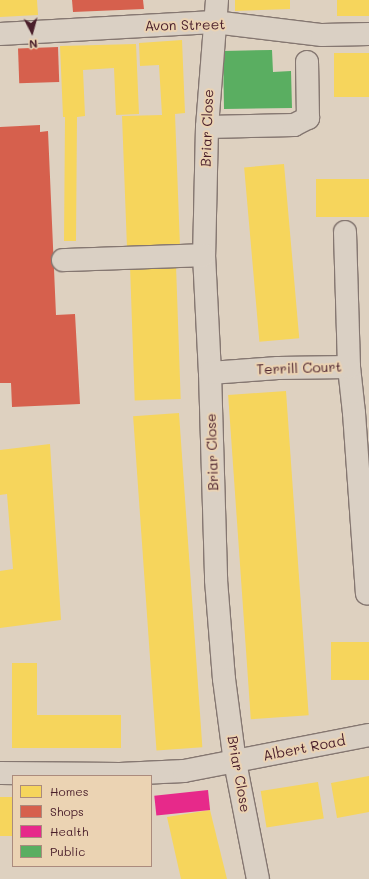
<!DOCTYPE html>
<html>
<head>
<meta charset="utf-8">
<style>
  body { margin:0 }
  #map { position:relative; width:369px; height:879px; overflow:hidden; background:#ded1c0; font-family:Mali,sans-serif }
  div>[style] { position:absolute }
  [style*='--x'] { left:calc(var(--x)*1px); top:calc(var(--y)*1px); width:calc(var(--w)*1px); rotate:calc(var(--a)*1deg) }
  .homes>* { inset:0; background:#f6d55c; transform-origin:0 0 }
  .shops>* { inset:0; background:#d6604d; transform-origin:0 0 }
  .health>* { inset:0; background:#e7298a; transform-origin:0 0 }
  .public>* { inset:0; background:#5aae61 }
  .roads { filter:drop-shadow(1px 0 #857771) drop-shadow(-1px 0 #857771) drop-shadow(0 1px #857771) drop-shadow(0 -1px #857771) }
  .minor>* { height:22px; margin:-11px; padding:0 11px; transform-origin:11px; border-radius:11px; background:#dad0c4 }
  span { translate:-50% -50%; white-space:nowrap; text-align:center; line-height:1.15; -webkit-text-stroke:4px #ebd3b3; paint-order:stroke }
  .street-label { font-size:14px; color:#4a1f2b }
  .legend { position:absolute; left:12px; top:775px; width:140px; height:92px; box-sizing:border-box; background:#ebd3b3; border:1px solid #ab8b7d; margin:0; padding:5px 7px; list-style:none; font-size:12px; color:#4a1f2b }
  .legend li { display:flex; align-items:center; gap:8px; height:20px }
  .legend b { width:20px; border:1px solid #ab8b7d }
  .north { position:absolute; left:12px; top:12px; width:40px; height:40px; -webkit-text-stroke:3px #ebd3b3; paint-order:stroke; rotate:174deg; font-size:11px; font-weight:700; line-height:16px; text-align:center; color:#4a1f2b }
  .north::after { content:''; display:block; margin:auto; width:14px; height:18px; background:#4a1f2b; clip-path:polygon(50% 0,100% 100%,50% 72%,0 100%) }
</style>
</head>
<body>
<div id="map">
  <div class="homes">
    <div style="clip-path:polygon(0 0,37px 0,38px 15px,0 17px)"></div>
    <div style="clip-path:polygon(235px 0,290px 0,290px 9px,235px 11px)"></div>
    <div style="left:337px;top:0;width:32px;height:16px"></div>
    <div style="clip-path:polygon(182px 40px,185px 113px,175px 114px,180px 247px,127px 248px,122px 116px,162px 115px,159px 65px,140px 66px,139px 43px)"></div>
    <div style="clip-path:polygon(136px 44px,139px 114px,116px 115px,114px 68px,83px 70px,85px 116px,77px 117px,76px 241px,64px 241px,65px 117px,63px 117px,60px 46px)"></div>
    <div style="left:369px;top:53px;width:44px;height:35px;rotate:90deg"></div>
    <div style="left:284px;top:164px;width:175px;height:40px;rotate:85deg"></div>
    <div style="left:316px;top:179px;width:53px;height:38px"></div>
    <div style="left:176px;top:265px;width:134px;height:46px;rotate:88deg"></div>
    <div style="left:286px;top:391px;width:325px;height:58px;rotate:86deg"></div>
    <div style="left:179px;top:413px;width:335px;height:46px;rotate:86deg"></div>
    <div style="clip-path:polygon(50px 444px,61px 620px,0 628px,0 571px,13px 569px,7px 494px,0 495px,0 450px)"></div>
    <div style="left:369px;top:642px;width:38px;height:38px;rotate:90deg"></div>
    <div style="clip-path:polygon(12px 663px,37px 663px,37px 715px,121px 715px,121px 748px,12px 748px)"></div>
    <div style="clip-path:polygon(369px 776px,369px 812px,337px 818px,331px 783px)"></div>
    <div style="left:318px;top:782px;width:37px;height:58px;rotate:81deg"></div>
    <div style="left:0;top:797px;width:13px;height:39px"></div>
    <div style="clip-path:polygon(210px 810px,227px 879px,181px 879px,167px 817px)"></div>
  </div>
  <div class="shops">
    <div style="clip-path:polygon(72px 0,143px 0,144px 9px,73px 12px)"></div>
    <div style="left:58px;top:47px;width:35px;height:40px;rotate:88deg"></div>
    <div style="clip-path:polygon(40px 125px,40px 132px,48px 131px,56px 315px,75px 314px,80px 404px,12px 407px,11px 383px,0 383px,0 127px)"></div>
  </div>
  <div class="health">
    <div style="left:208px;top:790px;width:20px;height:54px;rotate:84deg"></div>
  </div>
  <div class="public">
    <div style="clip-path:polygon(272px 50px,273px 72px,291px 71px,292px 108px,224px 109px,223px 51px)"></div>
  </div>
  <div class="roads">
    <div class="minor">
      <div style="--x:217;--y:0;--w:127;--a:94.5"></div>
      <div style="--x:207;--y:127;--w:128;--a:91.3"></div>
      <div style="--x:204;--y:255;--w:118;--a:87.1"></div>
      <div style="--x:210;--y:373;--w:207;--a:88.3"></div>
      <div style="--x:216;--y:580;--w:99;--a:85.4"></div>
      <div style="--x:224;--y:679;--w:84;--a:82.5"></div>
      <div style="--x:235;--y:762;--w:119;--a:78.9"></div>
      <div style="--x:0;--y:34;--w:214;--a:-3.2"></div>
      <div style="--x:214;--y:22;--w:109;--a:6.9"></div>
      <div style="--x:322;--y:35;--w:47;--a:-1.2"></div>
      <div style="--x:207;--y:127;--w:87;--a:-1.3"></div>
      <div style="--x:294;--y:125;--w:16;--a:-27"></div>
      <div style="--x:308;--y:118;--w:56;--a:-91"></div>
      <div style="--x:63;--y:260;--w:141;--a:-2"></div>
      <div style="--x:349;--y:367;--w:46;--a:83.8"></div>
      <div style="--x:354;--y:413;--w:181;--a:85.9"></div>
      <div style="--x:210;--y:373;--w:68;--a:-4.2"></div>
      <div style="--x:278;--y:368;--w:71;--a:-0.8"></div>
      <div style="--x:349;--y:367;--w:135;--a:-91.7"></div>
      <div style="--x:0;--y:773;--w:120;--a:0.5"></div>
      <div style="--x:120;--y:774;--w:64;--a:-2.7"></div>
      <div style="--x:184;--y:771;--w:188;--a:-11"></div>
    </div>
  </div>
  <div class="street-label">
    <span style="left:185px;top:25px;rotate:-1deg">Avon Street</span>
    <span style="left:207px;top:128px;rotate:-88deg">Briar Close</span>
    <span style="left:299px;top:368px;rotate:-2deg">Terrill Court</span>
    <span style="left:212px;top:452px;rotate:-92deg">Briar Close</span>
    <span style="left:304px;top:748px;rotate:-11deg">Albert Road</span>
    <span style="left:239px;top:774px;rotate:80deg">Briar Close</span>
  </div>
  <ul class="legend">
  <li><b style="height:11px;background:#f6d55c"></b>Homes</li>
  <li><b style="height:11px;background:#d6604d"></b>Shops</li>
  <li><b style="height:11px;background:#e7298a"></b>Health</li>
  <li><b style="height:11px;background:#5aae61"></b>Public</li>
  </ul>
  <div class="north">N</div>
</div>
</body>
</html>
